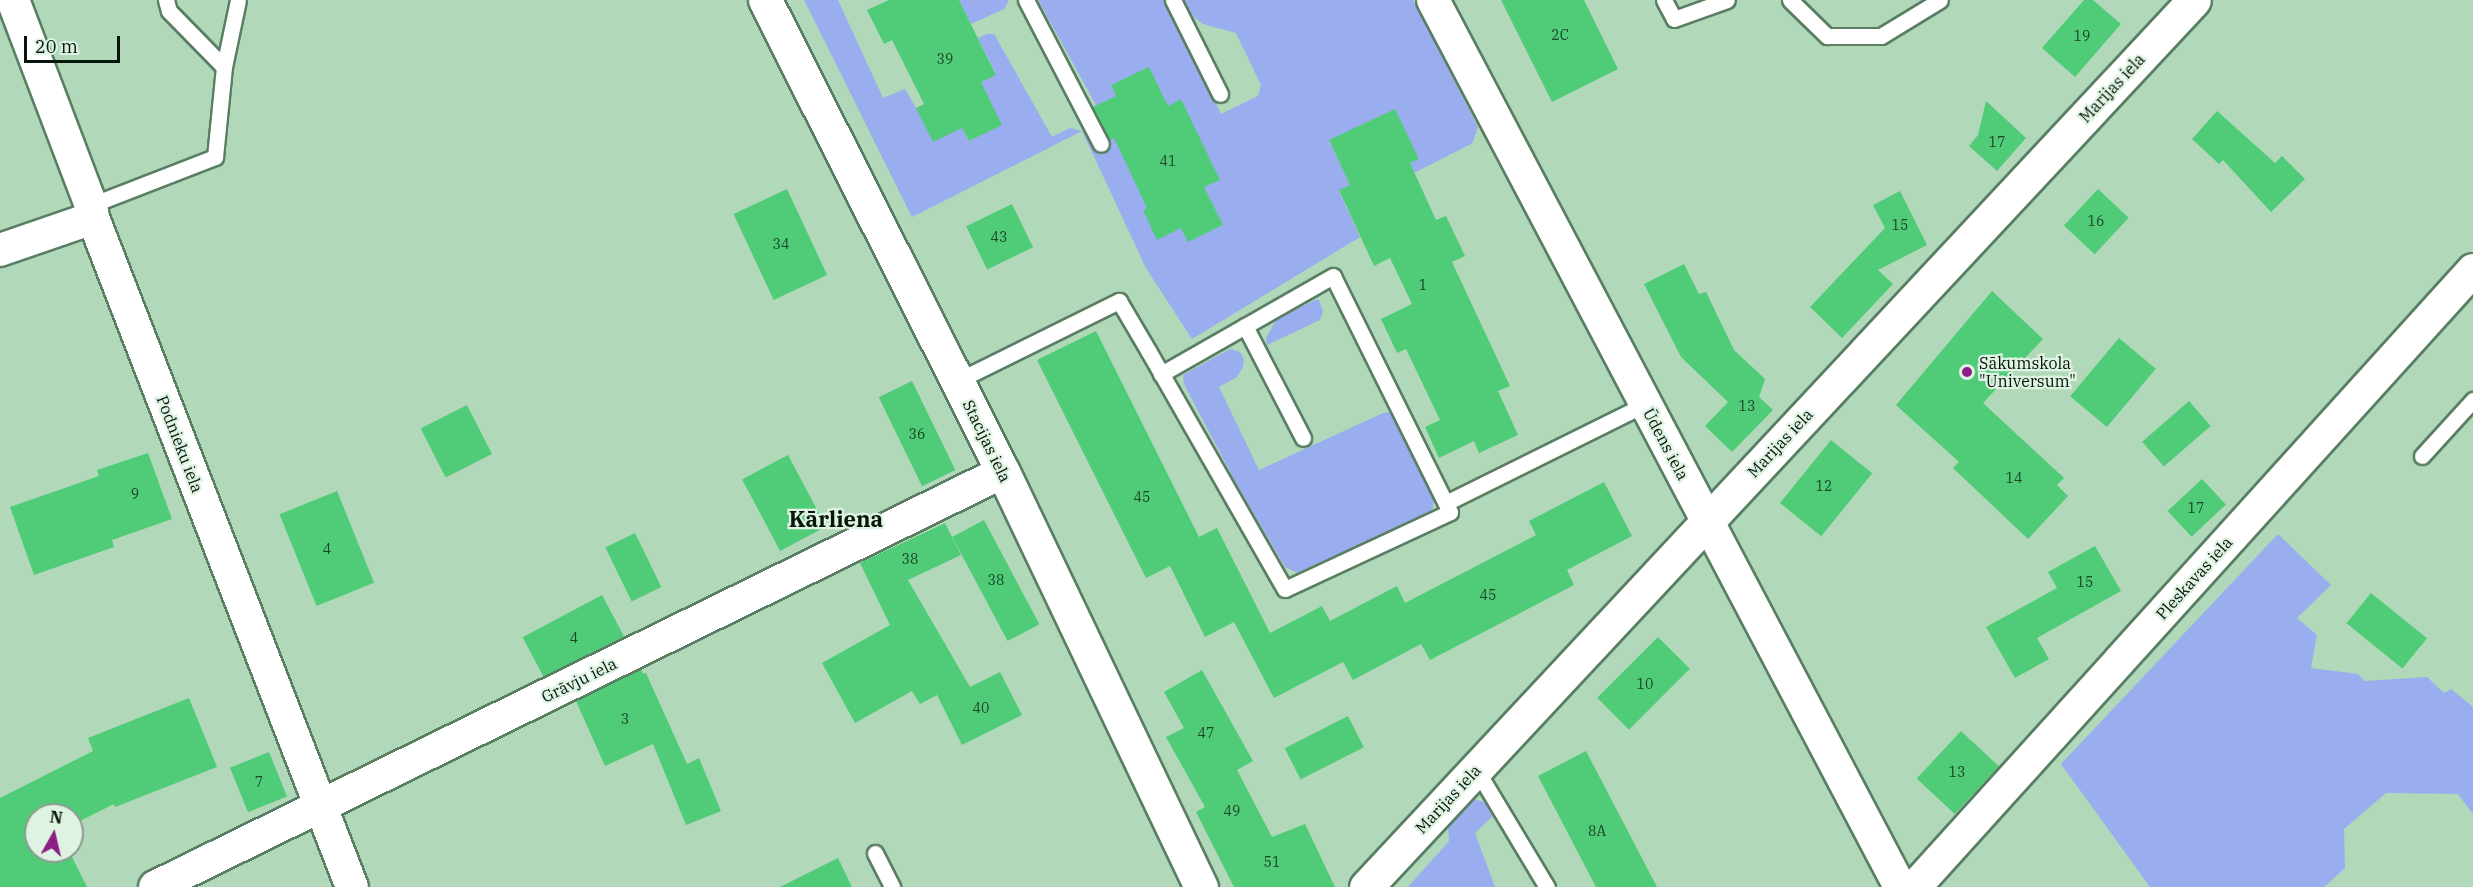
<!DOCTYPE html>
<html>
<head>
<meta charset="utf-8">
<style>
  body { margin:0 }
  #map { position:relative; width:2473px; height:887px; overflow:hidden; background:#b0d8b9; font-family:"IBM Plex Serif",serif }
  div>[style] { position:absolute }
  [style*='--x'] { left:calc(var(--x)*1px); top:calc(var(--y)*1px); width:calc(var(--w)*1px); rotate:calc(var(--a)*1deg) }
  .green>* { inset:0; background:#9aadef }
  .building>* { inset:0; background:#50cc79; transform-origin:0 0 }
  .roads { filter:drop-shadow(2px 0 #597e62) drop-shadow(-2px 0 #597e62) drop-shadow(0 2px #597e62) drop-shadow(0 -2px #597e62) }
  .service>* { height:15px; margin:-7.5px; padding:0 7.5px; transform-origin:7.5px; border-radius:7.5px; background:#fff }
  .minor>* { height:32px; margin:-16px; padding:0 16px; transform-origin:16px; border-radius:16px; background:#fff }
  .tertiary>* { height:33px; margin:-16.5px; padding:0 16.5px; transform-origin:16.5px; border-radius:16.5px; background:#fff }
  .secondary>* { height:33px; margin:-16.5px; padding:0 16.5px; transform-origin:16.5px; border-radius:16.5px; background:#fff }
  .dots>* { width:16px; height:16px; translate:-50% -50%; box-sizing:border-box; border:3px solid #dff3e3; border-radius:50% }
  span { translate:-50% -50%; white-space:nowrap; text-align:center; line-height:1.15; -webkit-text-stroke:4.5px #dff3e3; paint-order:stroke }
  .number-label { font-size:14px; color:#194426 }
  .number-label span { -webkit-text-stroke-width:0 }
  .street-label { font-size:16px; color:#07160b }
  .poi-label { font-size:16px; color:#07160b }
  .left { translate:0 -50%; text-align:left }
  .district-label { font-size:22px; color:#07160b; font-weight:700 }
  .north { position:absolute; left:24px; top:803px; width:60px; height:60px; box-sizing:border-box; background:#dff3e3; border:2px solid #899b8d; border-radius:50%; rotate:8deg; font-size:16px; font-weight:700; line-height:24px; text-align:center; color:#07160b }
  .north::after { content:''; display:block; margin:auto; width:21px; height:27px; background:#8b1f83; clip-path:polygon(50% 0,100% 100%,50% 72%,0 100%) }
  .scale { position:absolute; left:24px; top:36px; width:96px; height:27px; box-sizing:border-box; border:3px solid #07160b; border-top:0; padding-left:8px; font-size:18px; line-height:21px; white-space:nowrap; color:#07160b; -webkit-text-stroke:4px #dff3e3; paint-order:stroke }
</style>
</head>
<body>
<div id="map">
  <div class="green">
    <div style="clip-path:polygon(804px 0,838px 0,883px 98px,905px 89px,916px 108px,962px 128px,969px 141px,981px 82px,996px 74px,978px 38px,987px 34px,994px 34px,998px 41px,1052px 137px,1070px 128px,1082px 131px,1095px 123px,1089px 109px,1096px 105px,1038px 0,1164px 0,1221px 114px,1258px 96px,1261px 85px,1236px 33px,1203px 24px,1190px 14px,1183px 0,1413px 0,1478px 127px,1473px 142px,1469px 145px,1414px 173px,1410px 163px,1418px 159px,1329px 140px,1350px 185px,1339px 191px,1360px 237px,1192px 339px,1146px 268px,1082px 131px,912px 217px)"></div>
    <div style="clip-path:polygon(959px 0,1009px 0,1004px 9px,971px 24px)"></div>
    <div style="clip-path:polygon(1315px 300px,1319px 300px,1323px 312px,1320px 320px,1267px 345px,1266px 338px,1276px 320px)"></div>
    <div style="clip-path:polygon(1230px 349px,1240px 352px,1244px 359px,1243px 367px,1237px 377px,1219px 387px,1259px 470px,1383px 413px,1391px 412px,1434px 501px,1432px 513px,1297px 573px,1285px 567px,1237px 485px,1184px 384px,1183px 375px)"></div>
    <div style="clip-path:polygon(2278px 534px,2331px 585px,2297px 618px,2317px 635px,2311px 668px,2358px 674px,2365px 681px,2427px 677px,2444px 693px,2451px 689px,2473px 707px,2473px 814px,2458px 794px,2386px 793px,2344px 829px,2345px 868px,2324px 887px,2150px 887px,2061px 764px)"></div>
    <div style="clip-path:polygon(1472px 798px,1486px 803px,1496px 813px,1475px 833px,1495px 887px,1408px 887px,1449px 841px,1447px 817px)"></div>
  </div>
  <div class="building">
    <div style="clip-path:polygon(889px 0,959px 0,996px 75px,981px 82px,1002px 125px,969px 141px,962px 128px,933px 142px,916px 108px,924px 104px,892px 40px,884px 44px,867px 10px)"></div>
    <div style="clip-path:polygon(1501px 0,1584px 0,1618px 69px,1552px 102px)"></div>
    <div style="clip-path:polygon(2084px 0,2093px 0,2121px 24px,2075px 77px,2042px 48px)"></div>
    <div style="clip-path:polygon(1149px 67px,1168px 106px,1181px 99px,1220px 180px,1204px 187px,1223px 225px,1188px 242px,1181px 228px,1157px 240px,1143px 210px,1147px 208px,1114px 138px,1110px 140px,1093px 107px,1116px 96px,1111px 85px)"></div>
    <div style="clip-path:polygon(1986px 101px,2026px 138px,1997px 171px,1969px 146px,1978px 135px)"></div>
    <div style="clip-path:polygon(1395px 109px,1419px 159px,1410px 163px,1436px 220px,1446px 216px,1465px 256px,1452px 262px,1510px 386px,1498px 391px,1518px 435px,1479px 453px,1474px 441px,1439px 458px,1425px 427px,1440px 420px,1406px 349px,1397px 353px,1381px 319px,1412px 304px,1390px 258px,1374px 266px,1339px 190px,1350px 185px,1329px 140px)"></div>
    <div style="clip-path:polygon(2217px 111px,2275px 163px,2282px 156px,2305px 179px,2271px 212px,2223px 160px,2219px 164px,2192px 139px)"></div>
    <div style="left:787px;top:189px;width:95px;height:59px;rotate:65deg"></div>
    <div style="left:2098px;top:189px;width:42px;height:50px;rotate:43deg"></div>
    <div style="clip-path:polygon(1900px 191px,1927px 245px,1878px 270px,1893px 284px,1842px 338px,1810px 307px,1885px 228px,1873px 205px)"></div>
    <div style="left:1012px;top:204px;width:48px;height:51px;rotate:64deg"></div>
    <div style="clip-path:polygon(1684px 264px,1699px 294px,1706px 292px,1734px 350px,1765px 379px,1759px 397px,1773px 410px,1732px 452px,1705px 426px,1728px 402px,1681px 357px,1644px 284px)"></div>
    <div style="clip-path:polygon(1992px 291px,2043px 339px,1983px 403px,2064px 478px,2057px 485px,2068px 496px,2028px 539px,1953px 468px,1959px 462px,1896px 405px)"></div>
    <div style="clip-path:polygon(1096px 331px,1199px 537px,1217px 528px,1270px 633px,1322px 606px,1330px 621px,1397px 586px,1405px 603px,1536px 535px,1529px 521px,1604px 482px,1632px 536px,1567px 570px,1574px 585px,1430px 660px,1421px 644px,1353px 680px,1343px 662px,1274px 698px,1234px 622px,1205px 637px,1170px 566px,1146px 578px,1037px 360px)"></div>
    <div style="left:2119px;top:338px;width:48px;height:76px;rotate:40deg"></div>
    <div style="left:912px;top:381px;width:99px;height:37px;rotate:64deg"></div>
    <div style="left:2189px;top:401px;width:33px;height:62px;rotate:49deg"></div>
    <div style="left:467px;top:405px;width:55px;height:52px;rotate:63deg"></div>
    <div style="left:1831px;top:440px;width:53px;height:81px;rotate:39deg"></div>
    <div style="clip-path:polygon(148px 453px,172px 519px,112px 540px,114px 547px,34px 575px,10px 507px,99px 476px,97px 470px)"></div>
    <div style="left:788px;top:455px;width:81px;height:52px;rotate:62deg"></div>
    <div style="left:2202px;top:479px;width:35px;height:47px;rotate:47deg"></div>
    <div style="left:337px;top:491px;width:99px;height:62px;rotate:68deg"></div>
    <div style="left:984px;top:520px;width:118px;height:36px;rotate:62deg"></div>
    <div style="clip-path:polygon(945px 523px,961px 555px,908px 580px,970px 687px,1000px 672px,1022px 715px,962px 745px,937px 695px,920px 704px,912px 691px,855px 723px,822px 663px,890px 625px,860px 563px)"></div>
    <div style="left:635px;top:533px;width:60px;height:33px;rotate:64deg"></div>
    <div style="clip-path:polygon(2095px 546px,2121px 591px,2037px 638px,2049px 659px,2015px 678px,1986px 627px,2057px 588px,2048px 572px)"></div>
    <div style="left:2371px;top:593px;width:72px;height:39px;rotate:39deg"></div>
    <div style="left:602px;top:595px;width:47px;height:90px;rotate:62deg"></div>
    <div style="left:1658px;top:637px;width:45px;height:86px;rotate:45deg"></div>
    <div style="clip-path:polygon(641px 669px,643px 674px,646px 673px,687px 764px,699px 758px,721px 811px,686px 825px,653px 744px,605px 766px,576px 701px)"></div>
    <div style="clip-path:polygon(1202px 670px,1253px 761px,1237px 770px,1272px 837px,1305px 824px,1335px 887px,1234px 887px,1196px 812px,1205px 807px,1166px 737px,1184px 728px,1164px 692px)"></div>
    <div style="clip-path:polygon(189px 698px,217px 767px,115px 807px,114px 804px,72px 825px,72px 815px,36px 815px,36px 851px,69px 851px,87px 887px,0 887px,0 798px,93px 751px,88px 738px)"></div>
    <div style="left:1348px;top:716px;width:35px;height:71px;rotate:63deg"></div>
    <div style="left:1961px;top:731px;width:52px;height:65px;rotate:43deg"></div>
    <div style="clip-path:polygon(1586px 751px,1657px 887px,1596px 887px,1538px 776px)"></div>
    <div style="left:269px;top:752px;width:48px;height:42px;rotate:68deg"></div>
    <div style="clip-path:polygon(838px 858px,852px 887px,780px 887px)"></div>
  </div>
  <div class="roads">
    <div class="service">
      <div style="--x:166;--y:0;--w:11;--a:75"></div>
      <div style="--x:169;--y:11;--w:78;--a:45.5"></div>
      <div style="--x:1026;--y:0;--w:162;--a:62.5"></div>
      <div style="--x:1173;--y:0;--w:105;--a:63.4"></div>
      <div style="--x:1664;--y:0;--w:21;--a:62"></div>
      <div style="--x:1674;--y:19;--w:56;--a:-19.7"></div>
      <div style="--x:1790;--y:0;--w:52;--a:44.2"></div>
      <div style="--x:1827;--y:36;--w:54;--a:0"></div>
      <div style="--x:1881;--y:36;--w:69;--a:-31.4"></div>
      <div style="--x:91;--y:205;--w:133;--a:-21.2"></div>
      <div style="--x:215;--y:157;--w:90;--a:-84.3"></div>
      <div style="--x:224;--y:67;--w:68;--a:-78.2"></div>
      <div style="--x:1245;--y:326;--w:126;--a:62.6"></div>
      <div style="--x:957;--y:381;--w:181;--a:-26.3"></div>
      <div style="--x:1119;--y:301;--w:59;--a:59.5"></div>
      <div style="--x:1149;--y:352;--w:273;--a:60.2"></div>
      <div style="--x:1285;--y:589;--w:182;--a:-25"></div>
      <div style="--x:1450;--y:512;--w:263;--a:-116.4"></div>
      <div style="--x:1333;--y:276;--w:198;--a:150.3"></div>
      <div style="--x:2422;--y:456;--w:76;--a:-47.7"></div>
      <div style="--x:1448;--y:502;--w:220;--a:-26.4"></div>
      <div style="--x:1476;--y:769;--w:138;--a:59"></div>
      <div style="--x:875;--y:853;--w:38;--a:63"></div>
    </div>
    <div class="minor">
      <div style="--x:13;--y:0;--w:219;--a:69.2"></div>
      <div style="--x:91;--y:205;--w:13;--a:81"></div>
      <div style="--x:93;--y:218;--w:717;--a:68.84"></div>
      <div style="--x:1433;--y:0;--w:1002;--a:62.23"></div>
      <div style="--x:0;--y:250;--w:98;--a:-19"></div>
      <div style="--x:155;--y:887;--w:944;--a:-26.08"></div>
      <div style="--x:1915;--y:887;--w:832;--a:-47.87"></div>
    </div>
    <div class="tertiary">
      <div style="--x:1366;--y:887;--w:1213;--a:-46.97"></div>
    </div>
    <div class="secondary">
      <div style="--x:765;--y:0;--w:529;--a:63.24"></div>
      <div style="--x:1003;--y:472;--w:460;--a:64.5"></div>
    </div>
  </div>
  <div class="dots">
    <div style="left:1967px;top:372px;background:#8b1f83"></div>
  </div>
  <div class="number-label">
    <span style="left:1560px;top:35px">2C</span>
    <span style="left:2082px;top:36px">19</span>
    <span style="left:945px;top:59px">39</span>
    <span style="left:1997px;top:142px">17</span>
    <span style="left:1168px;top:161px">41</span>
    <span style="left:2096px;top:221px">16</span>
    <span style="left:1900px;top:225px">15</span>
    <span style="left:999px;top:237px">43</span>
    <span style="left:781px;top:244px">34</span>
    <span style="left:1423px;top:285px">1</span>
    <span style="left:1747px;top:406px">13</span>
    <span style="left:917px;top:434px">36</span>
    <span style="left:2014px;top:478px">14</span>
    <span style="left:1824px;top:486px">12</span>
    <span style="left:135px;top:494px">9</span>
    <span style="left:1142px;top:497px">45</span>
    <span style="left:2196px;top:508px">17</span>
    <span style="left:327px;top:549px">4</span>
    <span style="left:910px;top:559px">38</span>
    <span style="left:996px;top:580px">38</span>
    <span style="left:2085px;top:582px">15</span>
    <span style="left:1488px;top:595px">45</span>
    <span style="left:574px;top:638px">4</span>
    <span style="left:1645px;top:684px">10</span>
    <span style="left:981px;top:708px">40</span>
    <span style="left:625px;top:719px">3</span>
    <span style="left:1206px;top:733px">47</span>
    <span style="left:1957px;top:772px">13</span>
    <span style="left:259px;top:782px">7</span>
    <span style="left:1232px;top:811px">49</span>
    <span style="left:1597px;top:831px">8A</span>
    <span style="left:1272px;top:862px">51</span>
  </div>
  <div class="street-label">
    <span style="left:2112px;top:88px;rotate:-47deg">Marijas iela</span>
    <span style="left:987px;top:441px;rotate:64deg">Stacijas iela</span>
    <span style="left:1780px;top:443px;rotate:-47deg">Marijas iela</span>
    <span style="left:180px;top:444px;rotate:69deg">Podnieku iela</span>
    <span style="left:1666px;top:444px;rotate:62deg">Ūdens iela</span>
    <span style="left:2194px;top:578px;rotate:-48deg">Pleskavas iela</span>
    <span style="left:579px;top:680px;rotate:-26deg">Grāvju iela</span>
    <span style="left:1448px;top:799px;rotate:-47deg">Marijas iela</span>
  </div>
  <div class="poi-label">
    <span class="left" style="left:1979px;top:372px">Sākumskola<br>"Universum"</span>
  </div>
  <div class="district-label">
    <span style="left:836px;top:519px">Kārliena</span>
  </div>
  <div class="north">N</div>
  <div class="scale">20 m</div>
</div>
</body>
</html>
